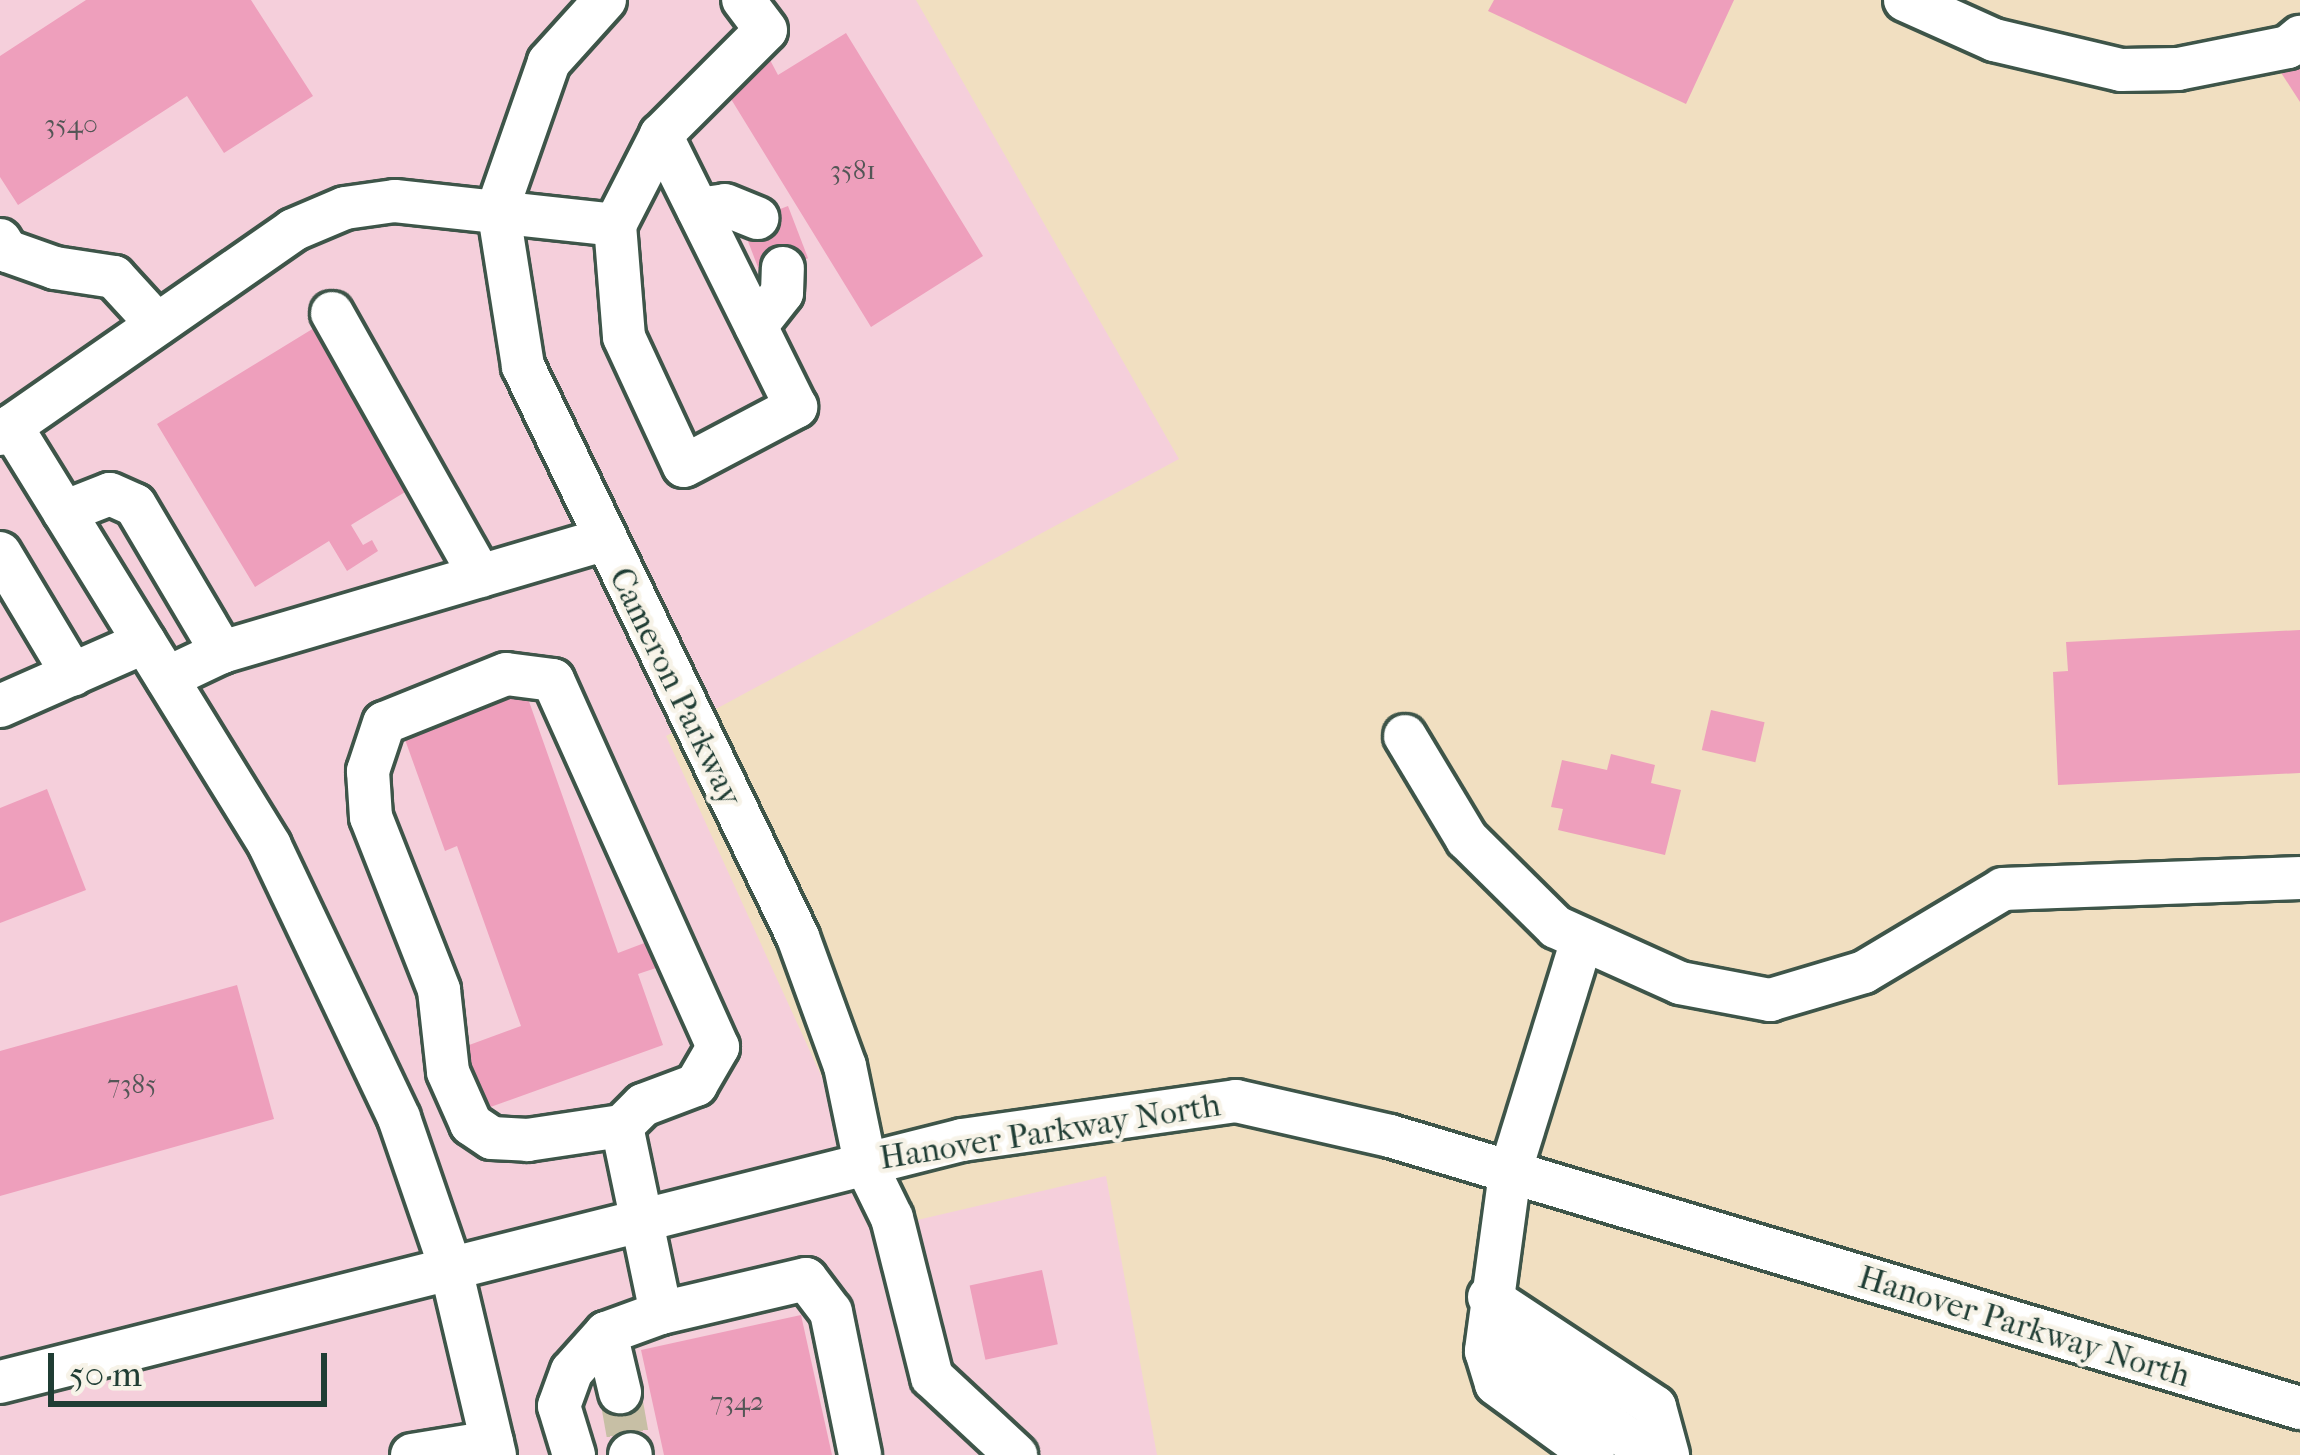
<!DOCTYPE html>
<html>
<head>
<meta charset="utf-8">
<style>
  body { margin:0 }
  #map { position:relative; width:2300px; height:1455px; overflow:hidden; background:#f1dfc1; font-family:"IM FELL French Canon",serif }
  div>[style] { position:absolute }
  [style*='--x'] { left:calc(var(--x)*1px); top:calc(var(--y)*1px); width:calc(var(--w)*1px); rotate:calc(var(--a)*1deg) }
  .built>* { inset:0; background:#f5cfdb }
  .building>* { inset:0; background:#ee9fbc; transform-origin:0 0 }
  .minor-tunnel>* { height:42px; margin-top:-21px; transform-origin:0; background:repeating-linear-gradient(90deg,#c7bfa5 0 42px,transparent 0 63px) }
  .roads { filter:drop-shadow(3px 0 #3e5549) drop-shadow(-3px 0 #3e5549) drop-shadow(0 3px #3e5549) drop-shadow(0 -3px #3e5549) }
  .minor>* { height:42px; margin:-21px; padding:0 21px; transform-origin:21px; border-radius:21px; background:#fff }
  span { translate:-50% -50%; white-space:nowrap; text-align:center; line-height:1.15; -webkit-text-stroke:9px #f7f3e8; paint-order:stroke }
  .number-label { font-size:27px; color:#535656 }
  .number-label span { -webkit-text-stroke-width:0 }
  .street-label { font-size:33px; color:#1f3d34 }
  .scale { position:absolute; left:48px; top:1353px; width:279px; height:54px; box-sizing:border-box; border:6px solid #1f3d34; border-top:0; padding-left:15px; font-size:36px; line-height:42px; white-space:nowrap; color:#1f3d34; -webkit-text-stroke:9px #f7f3e8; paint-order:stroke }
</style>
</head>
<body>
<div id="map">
  <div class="built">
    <div style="clip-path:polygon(0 0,916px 0,1179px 459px,666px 736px,867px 1176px,883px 1228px,1106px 1176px,1157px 1455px,0 1455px)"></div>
  </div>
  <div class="building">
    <div style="clip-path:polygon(86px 0,251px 0,313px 96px,224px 153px,187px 96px,18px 205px,0 177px,0 56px)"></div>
    <div style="clip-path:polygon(1494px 0,1734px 0,1686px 104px,1488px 11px)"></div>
    <div style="clip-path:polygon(846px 33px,983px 256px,871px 327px,723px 86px,769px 58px,778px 75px)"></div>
    <div style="clip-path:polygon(2300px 54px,2300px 102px,2278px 68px)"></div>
    <div style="left:788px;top:206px;width:56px;height:50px;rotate:69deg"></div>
    <div style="clip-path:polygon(314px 328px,410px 489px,351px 525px,363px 545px,372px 540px,378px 551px,347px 571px,329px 541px,255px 587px,157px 424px)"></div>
    <div style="clip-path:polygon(2300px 630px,2300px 773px,2058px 785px,2053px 672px,2068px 671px,2066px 642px)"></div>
    <div style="clip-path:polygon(525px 690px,618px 953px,647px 942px,656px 968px,638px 974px,663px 1045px,482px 1110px,461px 1048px,521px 1026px,457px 846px,445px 851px,403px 734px)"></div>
    <div style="left:1711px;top:710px;width:55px;height:41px;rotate:13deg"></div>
    <div style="clip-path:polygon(1611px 754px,1655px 765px,1651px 783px,1681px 790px,1665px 855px,1558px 830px,1563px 809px,1551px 807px,1562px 760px,1607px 770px)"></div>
    <div style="clip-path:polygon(47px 789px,86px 890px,0 923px,0 808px)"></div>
    <div style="clip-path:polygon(237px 985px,274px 1119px,0 1196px,0 1051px)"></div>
    <div style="left:1042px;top:1270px;width:76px;height:74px;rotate:78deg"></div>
    <div style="clip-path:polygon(801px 1315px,832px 1455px,664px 1455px,641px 1350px)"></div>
  </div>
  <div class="minor-tunnel">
    <div style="--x:620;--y:1392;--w:63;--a:79.9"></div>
  </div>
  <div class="roads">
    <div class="minor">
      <div style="--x:605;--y:0;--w:84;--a:132.1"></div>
      <div style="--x:549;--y:62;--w:155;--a:109.3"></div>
      <div style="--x:498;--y:208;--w:160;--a:81"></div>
      <div style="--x:523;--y:366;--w:634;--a:64.28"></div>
      <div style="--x:798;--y:937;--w:137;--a:70"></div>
      <div style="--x:845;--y:1066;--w:99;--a:78.3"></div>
      <div style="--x:865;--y:1163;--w:61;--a:63.9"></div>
      <div style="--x:892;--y:1218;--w:164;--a:75.9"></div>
      <div style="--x:932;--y:1377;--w:115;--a:42.9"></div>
      <div style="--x:1905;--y:0;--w:98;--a:24.2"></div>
      <div style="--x:1994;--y:40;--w:130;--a:13.3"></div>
      <div style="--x:2121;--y:70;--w:57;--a:-1"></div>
      <div style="--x:2178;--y:69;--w:112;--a:-11.3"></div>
      <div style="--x:2288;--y:47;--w:16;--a:-40"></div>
      <div style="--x:698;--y:209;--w:27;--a:-8"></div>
      <div style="--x:725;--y:205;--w:35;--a:22"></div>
      <div style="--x:615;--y:225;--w:101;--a:-62.9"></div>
      <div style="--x:0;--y:240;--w:13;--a:58"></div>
      <div style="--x:7;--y:251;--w:51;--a:19.5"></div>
      <div style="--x:55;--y:268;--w:60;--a:8.7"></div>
      <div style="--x:114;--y:277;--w:64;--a:47.5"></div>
      <div style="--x:332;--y:313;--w:302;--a:60.6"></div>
      <div style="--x:756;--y:326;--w:42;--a:-51.8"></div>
      <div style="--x:782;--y:293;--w:25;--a:-88"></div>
      <div style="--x:11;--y:426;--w:493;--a:58.3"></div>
      <div style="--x:270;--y:846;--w:301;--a:64.6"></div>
      <div style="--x:399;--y:1118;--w:160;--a:71"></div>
      <div style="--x:451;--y:1269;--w:191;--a:76.7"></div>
      <div style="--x:0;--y:434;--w:357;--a:-34.8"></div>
      <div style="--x:293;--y:230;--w:56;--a:-22.9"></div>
      <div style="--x:345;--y:208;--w:50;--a:-8"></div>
      <div style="--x:395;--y:201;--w:221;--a:6.2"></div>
      <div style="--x:615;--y:225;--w:112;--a:85.4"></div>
      <div style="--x:624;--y:337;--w:142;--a:65.1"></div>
      <div style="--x:684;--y:466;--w:127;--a:-27.8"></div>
      <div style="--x:796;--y:407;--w:304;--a:-116.4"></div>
      <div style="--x:661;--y:135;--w:148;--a:-45"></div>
      <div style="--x:766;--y:30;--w:38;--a:-127"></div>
      <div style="--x:64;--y:512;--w:49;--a:-21.4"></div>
      <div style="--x:110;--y:494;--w:27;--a:24"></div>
      <div style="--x:135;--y:505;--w:171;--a:59.4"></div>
      <div style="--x:0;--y:553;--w:142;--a:59.1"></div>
      <div style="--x:167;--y:678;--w:61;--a:-25.3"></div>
      <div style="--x:222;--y:652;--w:396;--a:-16.4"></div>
      <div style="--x:0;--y:706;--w:158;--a:-23.8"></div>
      <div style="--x:1405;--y:736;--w:120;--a:59"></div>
      <div style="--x:1467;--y:839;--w:125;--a:44.7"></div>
      <div style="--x:1556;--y:927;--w:136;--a:24.3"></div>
      <div style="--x:1680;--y:983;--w:92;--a:10.7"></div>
      <div style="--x:1770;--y:1000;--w:98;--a:-16.6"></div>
      <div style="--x:1864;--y:972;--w:162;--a:-30.8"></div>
      <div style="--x:2003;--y:889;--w:297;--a:-2.1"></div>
      <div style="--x:1582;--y:940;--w:244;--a:107.2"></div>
      <div style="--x:1510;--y:1173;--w:180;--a:97.7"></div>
      <div style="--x:1486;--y:1351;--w:34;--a:73"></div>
      <div style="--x:1496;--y:1384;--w:120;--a:36.2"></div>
      <div style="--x:1489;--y:1297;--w:199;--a:33.5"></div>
      <div style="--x:1655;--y:1407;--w:50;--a:74.8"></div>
      <div style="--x:1494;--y:1310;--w:26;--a:69"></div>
      <div style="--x:1503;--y:1334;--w:85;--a:45"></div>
      <div style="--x:1563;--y:1394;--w:108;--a:34.4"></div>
      <div style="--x:661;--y:1313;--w:149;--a:-13.2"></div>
      <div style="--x:806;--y:1279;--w:41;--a:52.9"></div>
      <div style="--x:831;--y:1312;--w:146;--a:78.5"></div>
      <div style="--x:606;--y:1333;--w:61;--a:76.7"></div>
      <div style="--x:0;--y:1382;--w:992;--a:-14.12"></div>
      <div style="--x:962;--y:1140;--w:277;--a:-8.1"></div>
      <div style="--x:1236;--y:1101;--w:158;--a:12.8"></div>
      <div style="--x:1390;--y:1136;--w:950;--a:16.64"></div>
      <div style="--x:412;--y:1455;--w:81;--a:-9.2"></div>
      <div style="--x:574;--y:1455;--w:51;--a:-107"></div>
      <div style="--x:559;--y:1406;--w:37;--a:-70"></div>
      <div style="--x:572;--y:1371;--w:51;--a:-48.2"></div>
      <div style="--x:606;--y:1333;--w:59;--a:-20"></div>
      <div style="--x:661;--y:1313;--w:191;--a:-101.8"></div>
      <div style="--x:622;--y:1126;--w:30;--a:-45"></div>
      <div style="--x:643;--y:1105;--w:57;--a:-20.7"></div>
      <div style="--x:696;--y:1085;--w:44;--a:-59.9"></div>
      <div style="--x:718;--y:1047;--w:402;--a:-114.2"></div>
      <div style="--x:553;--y:680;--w:47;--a:-172.7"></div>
      <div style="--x:506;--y:674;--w:131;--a:158.1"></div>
      <div style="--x:384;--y:723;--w:51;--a:108.4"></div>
      <div style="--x:368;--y:771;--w:46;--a:86.3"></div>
      <div style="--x:371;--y:817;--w:186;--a:68.5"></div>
      <div style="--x:439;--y:990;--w:82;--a:83.7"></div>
      <div style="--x:448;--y:1072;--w:57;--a:66.1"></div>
      <div style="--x:471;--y:1124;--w:25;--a:34"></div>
      <div style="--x:492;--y:1138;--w:36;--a:3"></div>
      <div style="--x:528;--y:1140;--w:95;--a:-8.5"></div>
      <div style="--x:630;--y:1455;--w:1;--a:-45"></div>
    </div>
  </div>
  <div class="number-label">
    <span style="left:71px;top:125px">3540</span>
    <span style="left:853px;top:171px">3581</span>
    <span style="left:132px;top:1085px">7385</span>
    <span style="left:737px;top:1402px">7342</span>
  </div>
  <div class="street-label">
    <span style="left:675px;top:687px;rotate:64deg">Cameron Parkway</span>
    <span style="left:1050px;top:1132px;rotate:-9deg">Hanover Parkway North</span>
    <span style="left:2024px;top:1327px;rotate:17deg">Hanover Parkway North</span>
  </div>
  <div class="scale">50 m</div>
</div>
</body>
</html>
